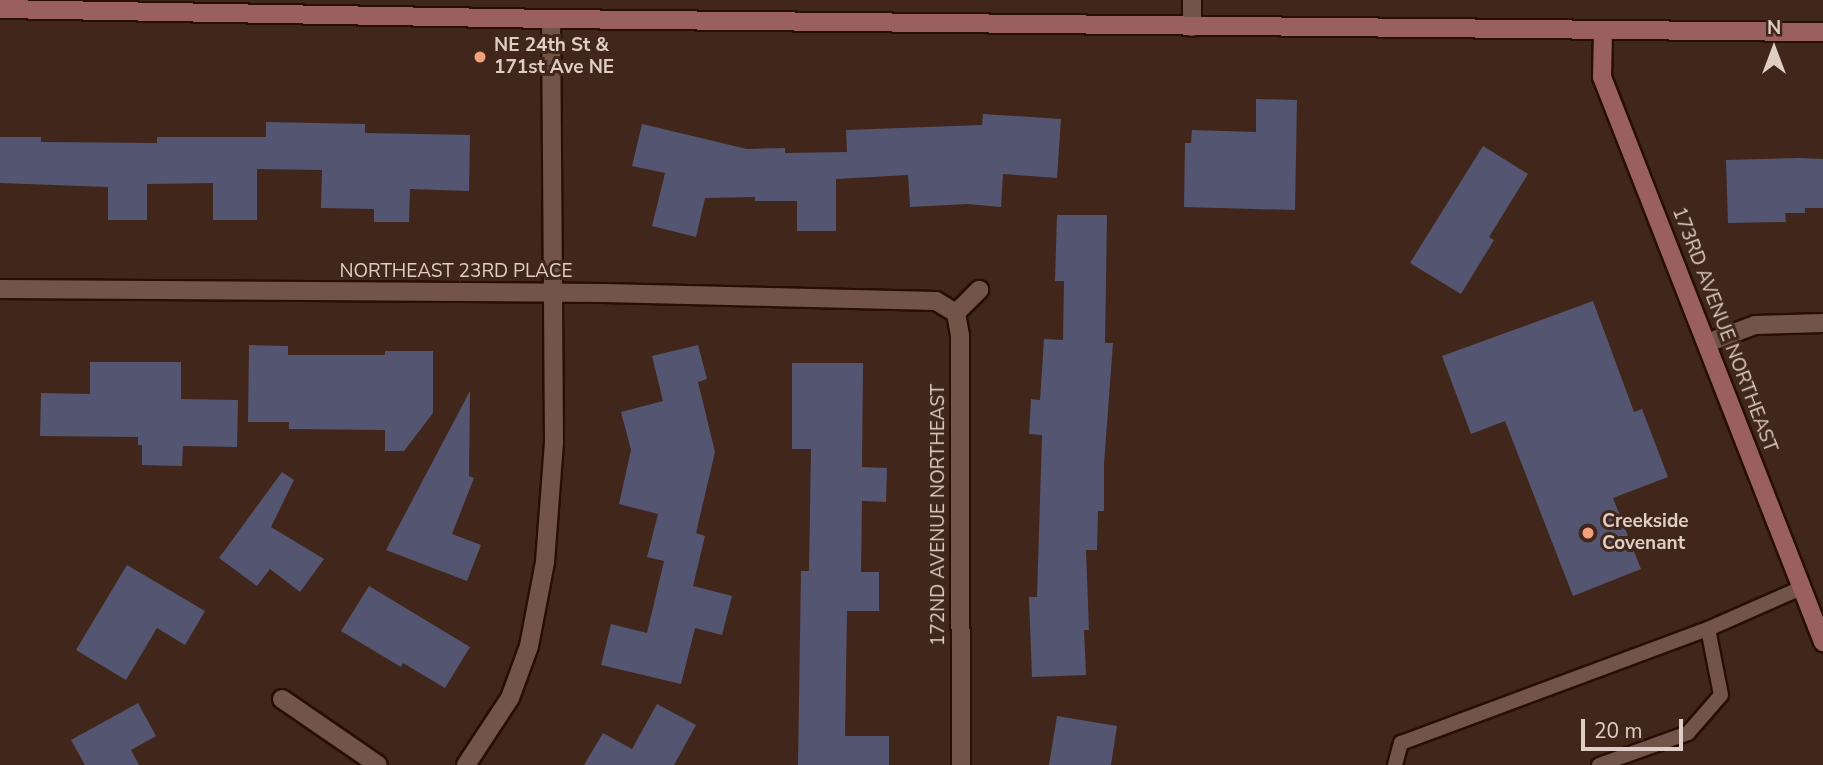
<!DOCTYPE html>
<html>
<head>
<meta charset="utf-8">
<style>
  body { margin:0 }
  #map { position:relative; width:1823px; height:765px; overflow:hidden; background:#41271b; font-family:"Nunito Sans",sans-serif }
  div>[style] { position:absolute }
  [style*='--x'] { left:calc(var(--x)*1px); top:calc(var(--y)*1px); width:calc(var(--w)*1px); rotate:calc(var(--a)*1deg) }
  .building>* { inset:0; background:#545570 }
  .roads { filter:drop-shadow(2px 0 #270f05) drop-shadow(-2px 0 #270f05) drop-shadow(0 2px #270f05) drop-shadow(0 -2px #270f05) }
  .lane>* { height:14px; margin:-7px; padding:0 7px; transform-origin:7px; border-radius:7px; background:#725548 }
  .street>* { height:18px; margin:-9px; padding:0 9px; transform-origin:9px; border-radius:9px; background:#725548 }
  .secondary>* { height:18px; margin:-9px; padding:0 9px; transform-origin:9px; border-radius:9px; background:#99605f }
  .dots>* { width:19px; height:19px; translate:-50% -50%; box-sizing:border-box; border:4px solid #41271b; border-radius:50% }
  span { translate:-50% -50%; white-space:nowrap; text-align:center; line-height:1.15; -webkit-text-stroke:6px #41271b; paint-order:stroke }
  .poi-label { font-size:19px; color:#dfcec6; font-weight:700 }
  .left { translate:0 -50%; text-align:left }
  .street-label { font-size:19px; color:#dfcec6 }
  .north { position:absolute; left:1739px; top:14px; width:70px; height:70px; -webkit-text-stroke:5px #41271b; paint-order:stroke; rotate:0deg; font-size:19px; font-weight:700; line-height:28px; text-align:center; color:#dfcec6 }
  .north::after { content:''; display:block; margin:auto; width:24px; height:32px; background:#dfcec6; clip-path:polygon(50% 0,100% 100%,50% 72%,0 100%) }
  .scale { position:absolute; left:1581px; top:719px; width:102px; height:32px; box-sizing:border-box; border:4px solid #dfcec6; border-top:0; padding-left:9px; font-size:21px; line-height:24px; white-space:nowrap; color:#dfcec6; -webkit-text-stroke:5px #41271b; paint-order:stroke }
</style>
</head>
<body>
<div id="map">
  <div class="building">
    <div style="clip-path:polygon(1256px 99px,1297px 100px,1295px 210px,1184px 207px,1185px 143px,1191px 143px,1192px 130px,1256px 132px)"></div>
    <div style="clip-path:polygon(983px 114px,1061px 119px,1057px 178px,1003px 174px,1001px 207px,967px 204px,910px 207px,908px 175px,836px 179px,836px 231px,797px 231px,797px 201px,755px 201px,755px 197px,705px 198px,696px 237px,652px 226px,665px 173px,632px 166px,642px 124px,747px 149px,785px 148px,785px 153px,847px 152px,846px 130px,982px 125px)"></div>
    <div style="clip-path:polygon(266px 122px,365px 124px,365px 133px,470px 135px,469px 191px,410px 189px,409px 222px,374px 222px,374px 209px,321px 208px,322px 170px,257px 169px,257px 220px,213px 220px,213px 183px,147px 184px,147px 220px,108px 220px,108px 187px,0 183px,0 137px,41px 137px,41px 142px,157px 143px,157px 137px,266px 137px)"></div>
    <div style="clip-path:polygon(1483px 146px,1528px 174px,1489px 237px,1494px 240px,1461px 294px,1410px 263px)"></div>
    <div style="clip-path:polygon(1800px 158px,1823px 159px,1823px 208px,1805px 208px,1805px 213px,1785px 213px,1786px 222px,1728px 223px,1726px 160px)"></div>
    <div style="clip-path:polygon(1057px 215px,1107px 215px,1105px 343px,1113px 343px,1104px 464px,1104px 511px,1098px 511px,1097px 550px,1086px 550px,1089px 630px,1084px 630px,1086px 675px,1032px 677px,1029px 597px,1037px 597px,1042px 435px,1029px 434px,1031px 399px,1040px 400px,1044px 339px,1063px 340px,1064px 281px,1055px 281px)"></div>
    <div style="clip-path:polygon(1593px 301px,1634px 412px,1642px 409px,1668px 477px,1613px 498px,1641px 569px,1573px 596px,1505px 421px,1471px 434px,1442px 356px)"></div>
    <div style="clip-path:polygon(249px 345px,288px 346px,288px 355px,385px 355px,385px 351px,433px 351px,433px 413px,404px 451px,385px 451px,385px 430px,289px 429px,289px 422px,248px 422px)"></div>
    <div style="clip-path:polygon(698px 345px,707px 379px,698px 382px,715px 452px,696px 533px,705px 536px,693px 586px,732px 596px,722px 635px,695px 628px,681px 684px,601px 665px,611px 624px,647px 633px,664px 561px,647px 557px,658px 514px,619px 504px,631px 450px,621px 412px,663px 401px,652px 356px)"></div>
    <div style="clip-path:polygon(90px 362px,181px 362px,181px 399px,238px 400px,237px 447px,183px 446px,182px 466px,142px 465px,142px 445px,138px 445px,138px 437px,40px 436px,41px 393px,90px 394px)"></div>
    <div style="clip-path:polygon(792px 363px,863px 363px,862px 467px,887px 468px,886px 502px,862px 501px,861px 572px,879px 572px,879px 611px,847px 611px,845px 736px,889px 736px,889px 765px,798px 765px,801px 571px,809px 571px,811px 449px,792px 449px)"></div>
    <div style="clip-path:polygon(470px 391px,469px 476px,474px 478px,452px 534px,481px 545px,467px 581px,386px 550px)"></div>
    <div style="clip-path:polygon(282px 472px,294px 480px,271px 527px,324px 559px,300px 592px,270px 569px,257px 586px,219px 558px)"></div>
    <div style="clip-path:polygon(127px 565px,205px 611px,185px 645px,157px 628px,126px 680px,76px 650px)"></div>
    <div style="clip-path:polygon(369px 586px,470px 647px,445px 688px,403px 663px,401px 667px,341px 631px)"></div>
    <div style="clip-path:polygon(138px 703px,156px 736px,131px 750px,139px 765px,85px 765px,71px 740px)"></div>
    <div style="clip-path:polygon(657px 704px,696px 725px,674px 765px,584px 765px,603px 733px,632px 749px)"></div>
    <div style="clip-path:polygon(1057px 716px,1117px 726px,1111px 765px,1049px 765px)"></div>
  </div>
  <div class="roads">
    <div class="lane">
      <div style="--x:1395;--y:765;--w:23;--a:-75"></div>
      <div style="--x:1401;--y:743;--w:327;--a:-20.4"></div>
      <div style="--x:1708;--y:629;--w:102;--a:-23.8"></div>
      <div style="--x:1599;--y:765;--w:95;--a:-19.8"></div>
      <div style="--x:1688;--y:733;--w:50;--a:-49"></div>
      <div style="--x:1721;--y:695;--w:67;--a:-101.1"></div>
    </div>
    <div class="street">
      <div style="--x:1192;--y:27;--w:27;--a:-90"></div>
      <div style="--x:0;--y:289;--w:604;--a:0.38"></div>
      <div style="--x:604;--y:293;--w:332;--a:1.4"></div>
      <div style="--x:936;--y:301;--w:23;--a:31"></div>
      <div style="--x:956;--y:313;--w:22;--a:80"></div>
      <div style="--x:960;--y:335;--w:430;--a:89.9"></div>
      <div style="--x:956;--y:313;--w:33;--a:-45"></div>
      <div style="--x:1707;--y:343;--w:51;--a:-20.6"></div>
      <div style="--x:1755;--y:325;--w:68;--a:-1.7"></div>
      <div style="--x:282;--y:699;--w:116;--a:34.5"></div>
      <div style="--x:466;--y:765;--w:80;--a:-56.7"></div>
      <div style="--x:510;--y:698;--w:55;--a:-69.9"></div>
      <div style="--x:529;--y:646;--w:86;--a:-79.2"></div>
      <div style="--x:545;--y:562;--w:120;--a:-85.7"></div>
      <div style="--x:554;--y:442;--w:423;--a:-90.4"></div>
    </div>
    <div class="secondary">
      <div style="--x:0;--y:9;--w:551;--a:1.04"></div>
      <div style="--x:551;--y:19;--w:1272;--a:0.59"></div>
      <div style="--x:1603;--y:30;--w:47;--a:91.2"></div>
      <div style="--x:1602;--y:77;--w:607;--a:68.64"></div>
    </div>
  </div>
  <div class="dots">
    <div style="left:480px;top:57px;background:#f2a17e"></div>
    <div style="left:1588px;top:533px;background:#f2a17e"></div>
  </div>
  <div class="poi-label">
    <span class="left" style="left:494px;top:57px">NE 24th St &amp;<br>171st Ave NE</span>
    <span class="left" style="left:1602px;top:533px">Creekside<br>Covenant</span>
  </div>
  <div class="street-label">
    <span style="left:456px;top:272px">NORTHEAST 23RD PLACE</span>
    <span style="left:1724px;top:330px;rotate:69deg">173RD AVENUE NORTHEAST</span>
    <span style="left:939px;top:515px;rotate:-90deg">172ND AVENUE NORTHEAST</span>
  </div>
  <div class="north">N</div>
  <div class="scale">20 m</div>
</div>
</body>
</html>
